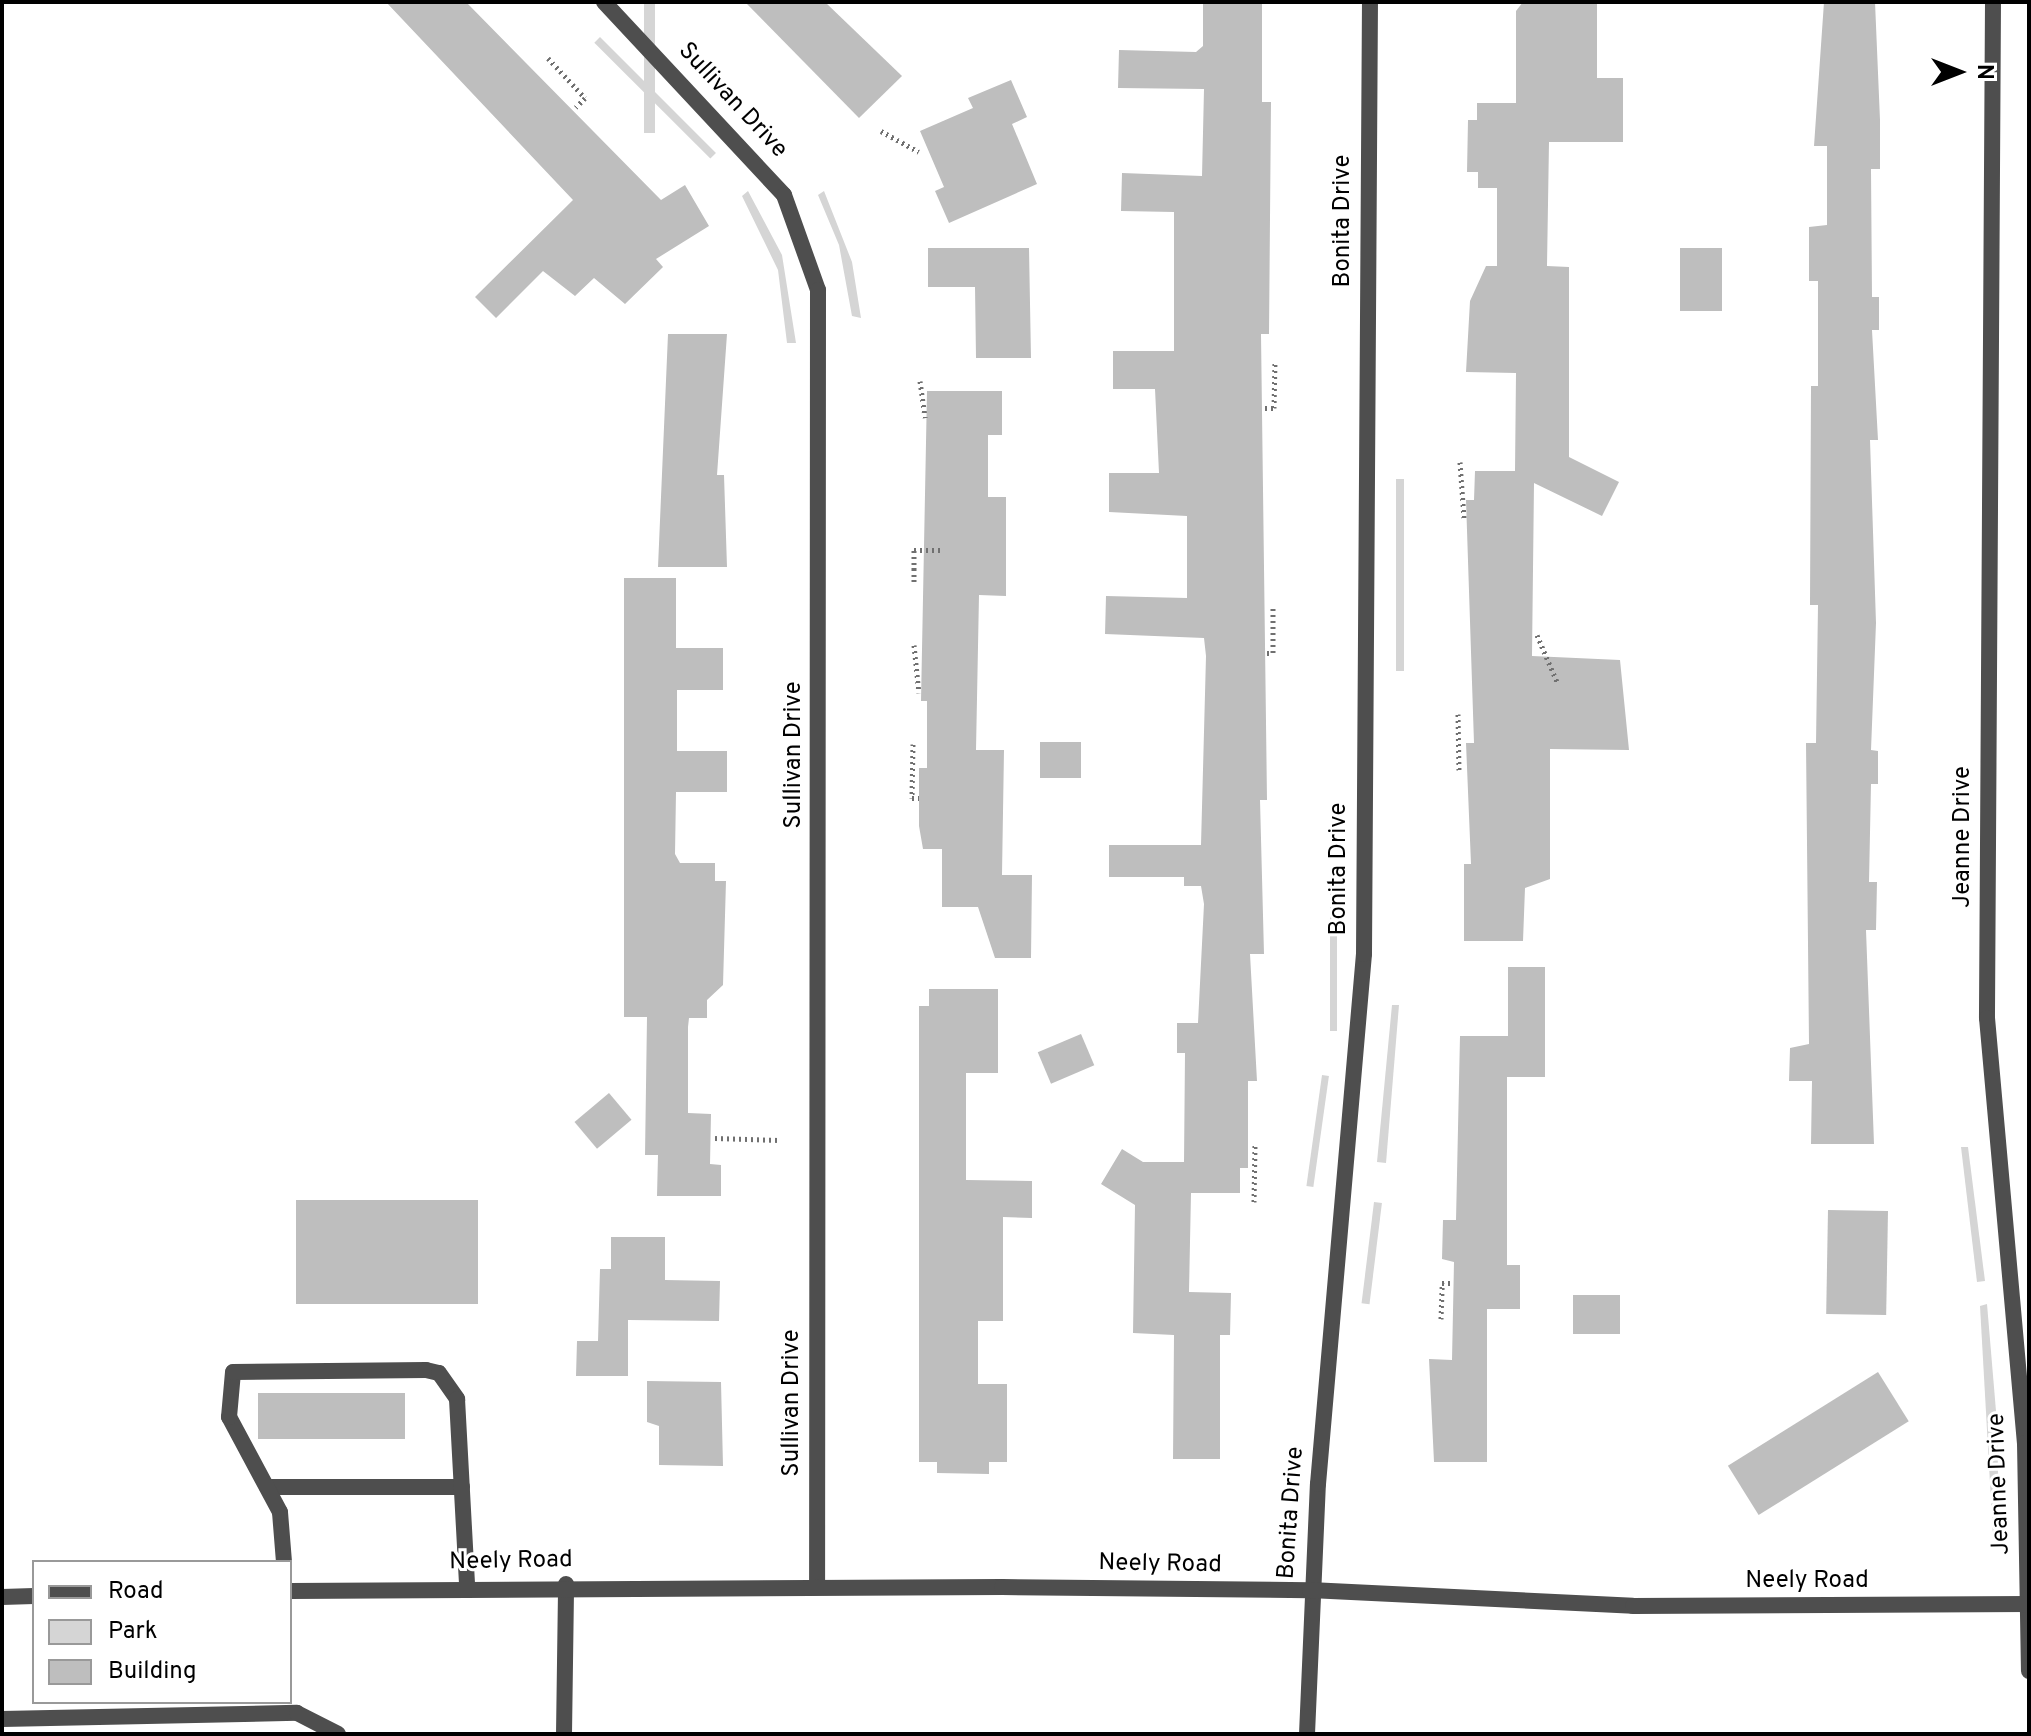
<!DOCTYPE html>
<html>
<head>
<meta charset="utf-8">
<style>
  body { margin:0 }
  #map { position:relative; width:2031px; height:1736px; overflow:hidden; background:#fff; font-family:Overpass,sans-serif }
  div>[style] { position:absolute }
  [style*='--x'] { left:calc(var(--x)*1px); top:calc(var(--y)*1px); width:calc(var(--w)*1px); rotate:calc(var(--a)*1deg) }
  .green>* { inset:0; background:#d5d5d5; transform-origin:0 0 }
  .building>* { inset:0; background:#bebebe; transform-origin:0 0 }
  .path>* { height:5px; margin-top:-2.5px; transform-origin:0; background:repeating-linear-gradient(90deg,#707070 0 2px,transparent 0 6px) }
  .service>* { height:16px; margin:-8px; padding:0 8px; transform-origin:8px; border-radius:8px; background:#4e4e4e }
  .minor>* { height:16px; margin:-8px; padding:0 8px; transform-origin:8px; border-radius:8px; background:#4e4e4e }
  .tertiary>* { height:16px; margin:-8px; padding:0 8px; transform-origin:8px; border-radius:8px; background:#4e4e4e }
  span { translate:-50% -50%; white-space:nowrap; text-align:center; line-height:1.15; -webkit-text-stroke:6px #fff; paint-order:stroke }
  .street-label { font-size:24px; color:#000 }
  .frame { position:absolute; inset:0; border:4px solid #000; pointer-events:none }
  .legend { position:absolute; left:32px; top:1560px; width:260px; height:144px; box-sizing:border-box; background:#fff; border:2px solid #999; margin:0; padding:10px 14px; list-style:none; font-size:24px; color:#000 }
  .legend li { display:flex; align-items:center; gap:16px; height:40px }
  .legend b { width:40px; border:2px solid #999 }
  .north { position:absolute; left:1919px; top:32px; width:80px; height:80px; -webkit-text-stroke:6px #fff; paint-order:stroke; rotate:90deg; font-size:22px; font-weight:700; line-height:32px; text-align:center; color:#000 }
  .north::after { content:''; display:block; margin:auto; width:28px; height:36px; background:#000; clip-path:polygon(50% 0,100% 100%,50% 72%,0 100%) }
</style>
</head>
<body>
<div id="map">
  <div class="green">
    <div style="left:644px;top:2px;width:11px;height:131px"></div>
    <div style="left:600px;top:37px;width:164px;height:8px;rotate:45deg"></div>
    <div style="clip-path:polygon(748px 191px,782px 255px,796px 343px,787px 343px,778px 270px,742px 196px)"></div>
    <div style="clip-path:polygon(824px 191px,852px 262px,861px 318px,852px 316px,839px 245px,818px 195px)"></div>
    <div style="left:1396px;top:479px;width:8px;height:192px"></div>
    <div style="left:1330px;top:869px;width:7px;height:162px"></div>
    <div style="clip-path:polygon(1392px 1005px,1399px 1005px,1386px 1163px,1377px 1162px)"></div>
    <div style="left:1322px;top:1075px;width:7px;height:112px;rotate:8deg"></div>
    <div style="clip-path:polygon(1961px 1147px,1968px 1147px,1985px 1281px,1977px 1282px)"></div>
    <div style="left:1374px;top:1202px;width:8px;height:102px;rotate:7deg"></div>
    <div style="clip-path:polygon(1987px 1304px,1997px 1423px,1999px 1518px,1993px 1536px,1980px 1306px)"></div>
  </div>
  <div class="building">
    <div style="clip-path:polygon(386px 2px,466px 2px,661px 200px,685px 185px,709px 226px,656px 259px,663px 267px,625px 304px,594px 278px,575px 296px,543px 271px,496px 318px,475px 297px,573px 200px)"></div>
    <div style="clip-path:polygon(745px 2px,825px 2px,902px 76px,859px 118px)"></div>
    <div style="clip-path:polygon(1203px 2px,1262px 2px,1262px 102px,1271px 102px,1269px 334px,1261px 334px,1267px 800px,1260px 800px,1264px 954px,1250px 954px,1257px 1081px,1248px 1081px,1248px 1168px,1240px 1168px,1240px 1193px,1191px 1193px,1189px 1292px,1231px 1293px,1230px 1335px,1220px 1335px,1220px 1459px,1173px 1459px,1174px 1335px,1133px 1333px,1135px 1205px,1101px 1184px,1122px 1149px,1143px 1162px,1184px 1162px,1185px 1053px,1177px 1053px,1177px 1023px,1198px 1023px,1204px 904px,1201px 886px,1184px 886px,1184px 877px,1109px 877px,1109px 845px,1201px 845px,1206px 656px,1204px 638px,1105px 634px,1106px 596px,1187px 598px,1187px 516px,1109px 512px,1109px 473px,1159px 473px,1155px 389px,1113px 389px,1113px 351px,1174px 351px,1174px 212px,1121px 211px,1122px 173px,1202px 176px,1204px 89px,1118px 88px,1119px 50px,1196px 52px,1203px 46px)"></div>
    <div style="clip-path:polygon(1523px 2px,1597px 2px,1597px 78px,1623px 78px,1623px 142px,1549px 142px,1547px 266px,1569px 267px,1569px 457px,1619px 482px,1602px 516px,1534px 483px,1532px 656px,1620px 660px,1629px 750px,1550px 749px,1550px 879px,1525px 888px,1523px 941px,1464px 941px,1464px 864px,1471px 864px,1466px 743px,1474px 743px,1466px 500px,1474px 500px,1475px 471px,1515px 471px,1516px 373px,1466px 372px,1470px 301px,1486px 266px,1497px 266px,1497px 188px,1478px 188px,1478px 172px,1467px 172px,1468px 120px,1477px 120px,1477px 103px,1516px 103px,1516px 11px)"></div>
    <div style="clip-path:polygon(1824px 2px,1875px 2px,1880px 120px,1880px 169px,1871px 169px,1872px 297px,1879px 297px,1879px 330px,1872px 330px,1878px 440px,1870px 440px,1876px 623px,1871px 750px,1878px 751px,1878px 784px,1871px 784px,1869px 882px,1877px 882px,1876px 930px,1866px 930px,1874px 1144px,1811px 1144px,1812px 1081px,1789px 1081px,1790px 1048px,1809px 1044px,1806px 743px,1816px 743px,1818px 605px,1810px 605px,1811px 386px,1818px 386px,1818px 281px,1809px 281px,1809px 227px,1827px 225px,1827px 146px,1814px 146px)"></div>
    <div style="clip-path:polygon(1011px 80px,1027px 117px,1012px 124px,1037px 184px,949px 223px,935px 191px,944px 187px,920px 131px,973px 108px,968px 98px)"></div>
    <div style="clip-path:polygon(928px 248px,1029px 248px,1031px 358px,976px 358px,975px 287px,928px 287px)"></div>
    <div style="left:1680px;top:248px;width:42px;height:63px"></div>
    <div style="clip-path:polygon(668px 334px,727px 334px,717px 475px,724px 475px,727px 567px,658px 567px)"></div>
    <div style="clip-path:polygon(927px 391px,1002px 391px,1002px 435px,988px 435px,988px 497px,1006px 497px,1006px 596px,979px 595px,976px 750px,1004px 750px,1002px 875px,1032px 875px,1031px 958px,995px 958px,978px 907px,942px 907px,942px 849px,923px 849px,919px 826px,919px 768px,927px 768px,927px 701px,921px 701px)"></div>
    <div style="clip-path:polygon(624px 578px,676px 578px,676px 648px,723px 648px,723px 690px,677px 690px,677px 751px,727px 751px,727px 792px,676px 792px,675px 854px,680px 863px,715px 863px,715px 881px,726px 881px,723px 985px,707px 1000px,707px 1018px,689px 1018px,688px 1027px,688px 1113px,711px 1114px,710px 1164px,721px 1165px,721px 1196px,657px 1196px,658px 1155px,645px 1155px,647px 1017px,624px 1017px)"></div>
    <div style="left:1081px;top:742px;width:36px;height:41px;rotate:90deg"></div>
    <div style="clip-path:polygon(1508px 967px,1545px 967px,1545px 1077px,1507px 1077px,1507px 1265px,1520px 1265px,1520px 1309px,1487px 1309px,1487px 1462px,1434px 1462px,1429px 1359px,1452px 1360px,1454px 1262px,1442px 1259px,1443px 1220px,1456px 1220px,1460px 1036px,1508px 1036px)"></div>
    <div style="clip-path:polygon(929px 989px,998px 989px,998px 1073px,966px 1073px,966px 1180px,1032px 1181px,1032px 1218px,1003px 1217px,1003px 1321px,978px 1321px,978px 1384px,1007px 1384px,1007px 1462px,989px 1462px,989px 1474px,937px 1473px,937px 1462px,919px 1462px,919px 1006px,929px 1006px)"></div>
    <div style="left:1081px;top:1034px;width:34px;height:47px;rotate:67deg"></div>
    <div style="left:609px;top:1093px;width:35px;height:45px;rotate:50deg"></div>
    <div style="left:296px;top:1200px;width:182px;height:104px"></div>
    <div style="left:1828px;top:1210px;width:60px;height:104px;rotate:1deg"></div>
    <div style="clip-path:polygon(611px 1237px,665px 1237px,665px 1280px,720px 1281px,719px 1321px,628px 1320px,628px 1376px,576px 1376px,577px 1341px,598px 1341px,600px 1269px,611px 1269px)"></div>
    <div style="left:1573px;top:1295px;width:47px;height:39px"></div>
    <div style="left:1878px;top:1372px;width:58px;height:177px;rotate:58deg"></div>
    <div style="clip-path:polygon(647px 1381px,721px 1382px,723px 1466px,659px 1465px,659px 1426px,647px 1422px)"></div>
    <div style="left:258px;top:1393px;width:147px;height:46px"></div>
  </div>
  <div class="path">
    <div style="--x:548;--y:58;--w:54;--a:47.2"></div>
    <div style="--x:585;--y:98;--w:13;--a:135"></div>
    <div style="--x:881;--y:131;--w:43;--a:28.9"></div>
    <div style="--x:920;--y:381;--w:37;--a:82"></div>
    <div style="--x:1265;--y:408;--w:9;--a:0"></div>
    <div style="--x:1274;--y:408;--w:47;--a:-88.8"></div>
    <div style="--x:1460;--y:462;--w:56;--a:85.9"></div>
    <div style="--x:914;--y:582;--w:32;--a:-90"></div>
    <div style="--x:914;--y:550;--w:30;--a:0"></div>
    <div style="--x:1537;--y:635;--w:53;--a:66.8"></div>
    <div style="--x:914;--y:645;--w:48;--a:84.1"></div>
    <div style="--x:1267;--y:653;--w:6;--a:0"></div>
    <div style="--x:1273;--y:653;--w:45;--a:-90"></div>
    <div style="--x:1458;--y:714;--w:56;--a:89"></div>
    <div style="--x:913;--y:744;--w:54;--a:91.1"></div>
    <div style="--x:912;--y:798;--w:7;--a:0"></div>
    <div style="--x:715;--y:1138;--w:64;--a:1.8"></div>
    <div style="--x:1254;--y:1202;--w:58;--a:-89"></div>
    <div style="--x:1441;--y:1319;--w:36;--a:-88"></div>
    <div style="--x:1442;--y:1283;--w:12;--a:0"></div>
  </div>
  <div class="service">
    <div style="--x:267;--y:1487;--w:195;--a:0"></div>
    <div style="--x:284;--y:1562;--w:50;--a:-94.6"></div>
    <div style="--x:280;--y:1512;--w:108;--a:-118.2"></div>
    <div style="--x:229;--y:1417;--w:45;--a:-84.9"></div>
    <div style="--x:233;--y:1372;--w:193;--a:-0.6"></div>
    <div style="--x:426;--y:1370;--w:13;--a:13"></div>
    <div style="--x:439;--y:1373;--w:32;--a:55"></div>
    <div style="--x:457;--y:1399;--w:187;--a:86.9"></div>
    <div style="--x:2;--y:1719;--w:295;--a:-1.2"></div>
    <div style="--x:297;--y:1713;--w:46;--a:27.1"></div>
  </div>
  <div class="minor">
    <div style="--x:604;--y:2;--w:264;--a:47"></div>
    <div style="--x:784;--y:195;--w:101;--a:70.3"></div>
    <div style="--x:818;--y:290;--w:1296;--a:90.04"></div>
    <div style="--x:1993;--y:2;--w:1016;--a:90.34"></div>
    <div style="--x:1987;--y:1018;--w:427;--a:84.9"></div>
    <div style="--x:2025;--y:1443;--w:228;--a:89"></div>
    <div style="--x:564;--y:1734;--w:150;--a:-89.2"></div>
    <div style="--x:1307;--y:1734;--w:250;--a:-87.5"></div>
    <div style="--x:1318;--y:1484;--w:532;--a:-85.04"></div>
    <div style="--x:1364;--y:954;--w:952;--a:-89.64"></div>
  </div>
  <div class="tertiary">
    <div style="--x:290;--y:1591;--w:712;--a:-0.32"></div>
    <div style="--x:1002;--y:1587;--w:308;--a:0.6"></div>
    <div style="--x:1310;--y:1590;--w:323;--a:2.8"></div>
    <div style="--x:1633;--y:1606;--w:396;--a:-0.3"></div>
    <div style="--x:2;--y:1597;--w:32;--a:-2"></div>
  </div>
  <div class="street-label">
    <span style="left:732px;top:101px;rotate:47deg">Sullivan Drive</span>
    <span style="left:1344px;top:221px;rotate:-90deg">Bonita Drive</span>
    <span style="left:795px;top:755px;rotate:-90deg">Sullivan Drive</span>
    <span style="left:1964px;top:837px;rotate:-90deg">Jeanne Drive</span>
    <span style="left:1340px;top:869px;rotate:-90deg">Bonita Drive</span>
    <span style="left:793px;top:1403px;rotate:-90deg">Sullivan Drive</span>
    <span style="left:2000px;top:1484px;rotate:-92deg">Jeanne Drive</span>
    <span style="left:1292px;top:1513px;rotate:-86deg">Bonita Drive</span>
    <span style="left:511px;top:1562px;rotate:-1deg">Neely Road</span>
    <span style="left:1160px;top:1565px;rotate:1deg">Neely Road</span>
    <span style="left:1807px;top:1582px">Neely Road</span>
  </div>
  <div class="frame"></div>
  <ul class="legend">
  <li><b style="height:10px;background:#4e4e4e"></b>Road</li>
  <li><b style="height:22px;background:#d5d5d5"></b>Park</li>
  <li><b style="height:22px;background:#bebebe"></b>Building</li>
  </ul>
  <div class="north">N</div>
</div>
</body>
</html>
